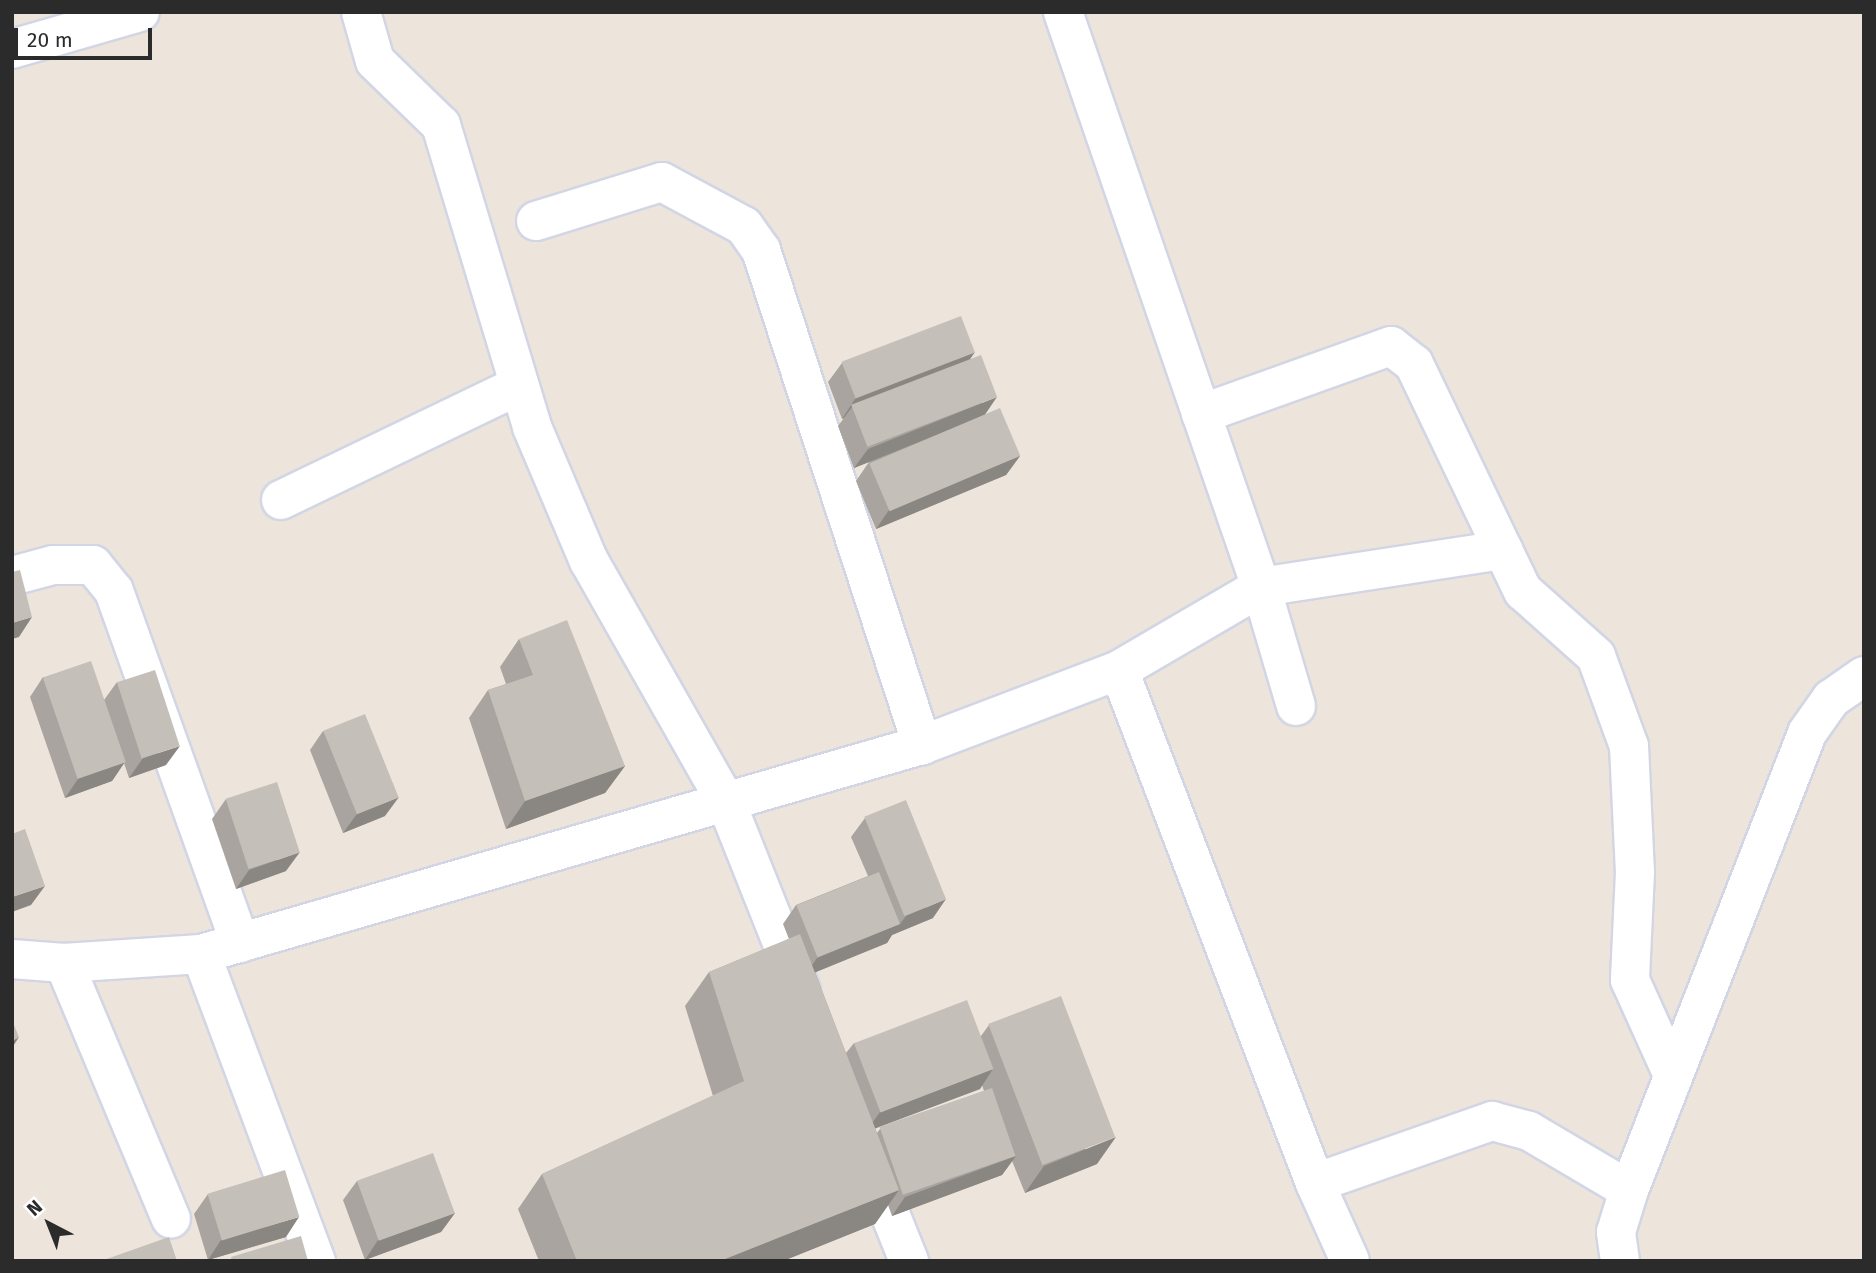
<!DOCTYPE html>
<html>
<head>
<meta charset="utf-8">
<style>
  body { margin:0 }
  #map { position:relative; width:1876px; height:1273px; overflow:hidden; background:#ede5dc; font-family:"Fira Sans",sans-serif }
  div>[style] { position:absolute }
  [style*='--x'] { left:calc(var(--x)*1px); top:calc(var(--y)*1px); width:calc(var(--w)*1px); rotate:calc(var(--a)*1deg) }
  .roads { filter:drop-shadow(2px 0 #d2d6e4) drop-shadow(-2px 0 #d2d6e4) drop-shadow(0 2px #d2d6e4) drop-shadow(0 -2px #d2d6e4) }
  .street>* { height:38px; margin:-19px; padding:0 19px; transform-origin:19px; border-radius:19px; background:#fff }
  .wall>* { inset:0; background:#a9a49f }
  .shaded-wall>* { inset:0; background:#8a8682 }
  .building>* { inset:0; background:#c5bfb9; transform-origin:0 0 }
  span { translate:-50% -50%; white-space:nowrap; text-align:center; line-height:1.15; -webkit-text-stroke:7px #fff; paint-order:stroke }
  .frame { position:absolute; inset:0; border:14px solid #2b2b2b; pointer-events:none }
  .north { position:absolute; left:14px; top:1189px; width:70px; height:70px; -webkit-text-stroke:5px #fff; paint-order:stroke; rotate:318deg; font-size:19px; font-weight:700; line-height:28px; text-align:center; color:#2b2b2b }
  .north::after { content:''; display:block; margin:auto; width:24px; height:32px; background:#2b2b2b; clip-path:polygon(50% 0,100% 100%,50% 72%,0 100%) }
  .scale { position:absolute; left:14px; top:28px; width:138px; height:32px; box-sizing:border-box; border:4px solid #2b2b2b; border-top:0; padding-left:9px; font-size:21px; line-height:24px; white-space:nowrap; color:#2b2b2b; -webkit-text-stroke:5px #fff; paint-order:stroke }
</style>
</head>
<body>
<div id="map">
  <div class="roads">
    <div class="street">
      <div style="--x:361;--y:12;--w:51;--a:74.1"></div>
      <div style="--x:375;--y:61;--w:92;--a:44.1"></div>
      <div style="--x:441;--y:125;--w:315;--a:73.2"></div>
      <div style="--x:532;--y:427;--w:146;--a:67"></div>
      <div style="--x:589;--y:561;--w:277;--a:60.4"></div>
      <div style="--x:726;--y:802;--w:202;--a:68.3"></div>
      <div style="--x:1063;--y:12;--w:608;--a:71"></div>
      <div style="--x:1261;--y:587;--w:164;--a:149.7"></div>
      <div style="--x:12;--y:49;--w:133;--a:-16.1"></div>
      <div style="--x:536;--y:221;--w:132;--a:-17.2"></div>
      <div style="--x:662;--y:182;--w:93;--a:28.2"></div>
      <div style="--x:744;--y:226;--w:29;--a:55"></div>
      <div style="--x:761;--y:250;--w:521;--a:71.98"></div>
      <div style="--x:1201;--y:414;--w:202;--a:-19.7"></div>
      <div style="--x:1391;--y:346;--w:29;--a:38"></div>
      <div style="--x:1414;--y:364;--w:252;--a:64.4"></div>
      <div style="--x:1523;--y:591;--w:98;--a:41.7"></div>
      <div style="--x:1596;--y:656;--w:96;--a:69.9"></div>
      <div style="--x:1629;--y:746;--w:126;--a:87.3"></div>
      <div style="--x:1635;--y:872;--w:108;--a:92.7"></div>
      <div style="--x:1630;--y:980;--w:102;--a:65.7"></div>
      <div style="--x:281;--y:500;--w:263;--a:-25.7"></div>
      <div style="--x:12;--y:576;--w:42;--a:-15"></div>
      <div style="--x:53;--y:565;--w:40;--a:0"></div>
      <div style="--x:93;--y:565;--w:33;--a:51"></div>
      <div style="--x:114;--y:591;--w:374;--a:70.3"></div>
      <div style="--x:1296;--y:706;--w:124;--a:-106.4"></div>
      <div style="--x:1261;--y:587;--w:245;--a:-8.7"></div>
      <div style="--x:201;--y:954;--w:328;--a:69.5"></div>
      <div style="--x:12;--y:959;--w:52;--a:4.4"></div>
      <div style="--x:64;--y:963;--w:137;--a:-3.8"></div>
      <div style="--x:201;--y:954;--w:751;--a:-16.17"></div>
      <div style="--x:922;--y:745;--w:211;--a:-20.8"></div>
      <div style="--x:1119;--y:670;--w:549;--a:69.09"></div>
      <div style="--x:1315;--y:1183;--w:85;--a:65.8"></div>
      <div style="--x:64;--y:963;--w:277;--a:67.3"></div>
      <div style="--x:868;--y:1159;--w:110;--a:68.1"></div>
      <div style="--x:1315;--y:1183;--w:188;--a:-19.3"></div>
      <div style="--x:1492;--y:1121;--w:38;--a:15"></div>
      <div style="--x:1529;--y:1131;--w:116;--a:30.5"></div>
      <div style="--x:1620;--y:1261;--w:29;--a:-98"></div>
      <div style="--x:1616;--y:1232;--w:44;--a:-72.8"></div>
      <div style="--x:1629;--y:1190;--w:490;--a:-68.7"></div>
      <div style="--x:1807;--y:733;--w:42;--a:-54.8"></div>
      <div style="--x:1831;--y:699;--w:40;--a:-34.9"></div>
    </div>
  </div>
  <div class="wall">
    <div style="clip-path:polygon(970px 359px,985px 414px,1020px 456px,1006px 475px,876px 529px,856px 481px,869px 462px,854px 468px,838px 426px,844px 418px,842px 419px,828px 382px,842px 363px)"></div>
    <div style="clip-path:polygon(519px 639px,625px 766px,605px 793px,506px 829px,469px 718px,488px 690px,506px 684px,500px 667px)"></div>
    <div style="clip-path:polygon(43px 677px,104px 700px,117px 682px,166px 765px,129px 778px,124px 763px,112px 781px,65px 798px,30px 697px)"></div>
    <div style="clip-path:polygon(323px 731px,385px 816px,343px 833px,310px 750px)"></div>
    <div style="clip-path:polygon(226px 799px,286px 871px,236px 889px,212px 819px)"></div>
    <div style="clip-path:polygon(evenodd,865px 818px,933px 918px,892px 935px,887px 943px,815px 972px,846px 1053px,854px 1043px,981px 1036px,989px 1025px,1097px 1164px,1025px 1193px,1012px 1161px,1002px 1175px,892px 1216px,888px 1205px,875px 1224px,783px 1261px,539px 1261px,518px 1209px,542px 1174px,713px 1096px,685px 1006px,709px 972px,789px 939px,783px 924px,796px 905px,868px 876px,851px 837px,865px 818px,982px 1085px,984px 1091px,880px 1129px,877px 1133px,875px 1128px,980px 1089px,982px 1085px)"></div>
    <div style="clip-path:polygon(357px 1181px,455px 1213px,441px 1232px,365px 1260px,343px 1200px)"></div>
    <div style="clip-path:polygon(208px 1194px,286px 1237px,208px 1260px,194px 1214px)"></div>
  </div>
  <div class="shaded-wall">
    <div style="clip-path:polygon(975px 352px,962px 371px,852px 407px,844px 418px,842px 419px,855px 399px)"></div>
    <div style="clip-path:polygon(997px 397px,984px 416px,854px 468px,868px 449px)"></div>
    <div style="clip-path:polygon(1020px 456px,1006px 475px,876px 529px,889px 510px)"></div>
    <div style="clip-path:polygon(32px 617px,19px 637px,12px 639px,12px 623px)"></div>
    <div style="clip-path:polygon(180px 746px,166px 765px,129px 778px,143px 758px)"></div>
    <div style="clip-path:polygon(125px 762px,112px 781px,65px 798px,78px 779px)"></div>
    <div style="clip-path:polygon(625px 766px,605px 793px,506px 829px,525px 801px)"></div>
    <div style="clip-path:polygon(399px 797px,385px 816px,343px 833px,357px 814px)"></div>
    <div style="clip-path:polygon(300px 852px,286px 871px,236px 889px,249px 870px)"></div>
    <div style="clip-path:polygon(45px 886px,31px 905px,12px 912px,12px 897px)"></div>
    <div style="clip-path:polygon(946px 899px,933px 918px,892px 935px,887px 943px,804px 977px,817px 958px,900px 924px,906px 916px)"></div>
    <div style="clip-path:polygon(19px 1037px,12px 1048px,12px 1041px)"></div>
    <div style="clip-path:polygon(993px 1069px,980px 1089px,866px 1132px,880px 1112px)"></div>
    <div style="clip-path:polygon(1116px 1137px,1097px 1164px,1025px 1193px,1044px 1166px)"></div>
    <div style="clip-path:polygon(1016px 1156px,1002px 1175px,892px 1216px,905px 1197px)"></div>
    <div style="clip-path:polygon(899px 1190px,875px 1224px,783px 1261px,720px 1261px)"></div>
    <div style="clip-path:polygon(455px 1213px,441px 1232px,365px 1260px,378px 1240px)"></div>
    <div style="clip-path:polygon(299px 1217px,286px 1237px,208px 1260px,221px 1240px)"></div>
  </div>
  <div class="building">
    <div style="left:961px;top:316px;width:39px;height:128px;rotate:69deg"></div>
    <div style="left:981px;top:355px;width:45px;height:139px;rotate:69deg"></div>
    <div style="left:1000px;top:408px;width:52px;height:142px;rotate:67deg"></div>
    <div style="clip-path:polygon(20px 570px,32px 617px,12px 623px,12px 572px)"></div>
    <div style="clip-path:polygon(567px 620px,625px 766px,525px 801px,488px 690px,533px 675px,519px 639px)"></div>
    <div style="left:91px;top:661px;width:107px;height:51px;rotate:71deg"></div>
    <div style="left:155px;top:670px;width:80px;height:40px;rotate:72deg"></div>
    <div style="left:365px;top:714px;width:90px;height:45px;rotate:68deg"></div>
    <div style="left:277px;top:782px;width:74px;height:54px;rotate:72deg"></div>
    <div style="left:906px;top:800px;width:107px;height:45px;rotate:68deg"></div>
    <div style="clip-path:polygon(25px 829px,45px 886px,12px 897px,12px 834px)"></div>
    <div style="left:879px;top:872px;width:56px;height:89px;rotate:68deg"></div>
    <div style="clip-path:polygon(800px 934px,899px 1190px,720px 1261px,577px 1261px,542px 1174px,744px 1081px,709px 972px)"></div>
    <div style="left:1061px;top:996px;width:151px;height:78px;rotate:69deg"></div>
    <div style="left:967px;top:1000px;width:74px;height:121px;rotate:69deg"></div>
    <div style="clip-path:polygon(12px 1020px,19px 1037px,12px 1041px)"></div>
    <div style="left:992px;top:1088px;width:72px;height:119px;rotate:71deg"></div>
    <div style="left:433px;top:1153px;width:64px;height:81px;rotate:70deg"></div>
    <div style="left:285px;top:1170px;width:49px;height:81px;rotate:73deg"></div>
    <div style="clip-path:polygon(301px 1236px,308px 1261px,232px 1261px,231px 1257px)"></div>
    <div style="clip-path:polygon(169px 1237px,177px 1261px,101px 1261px)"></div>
  </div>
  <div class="frame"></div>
  <div class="north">N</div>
  <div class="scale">20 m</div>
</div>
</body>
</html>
